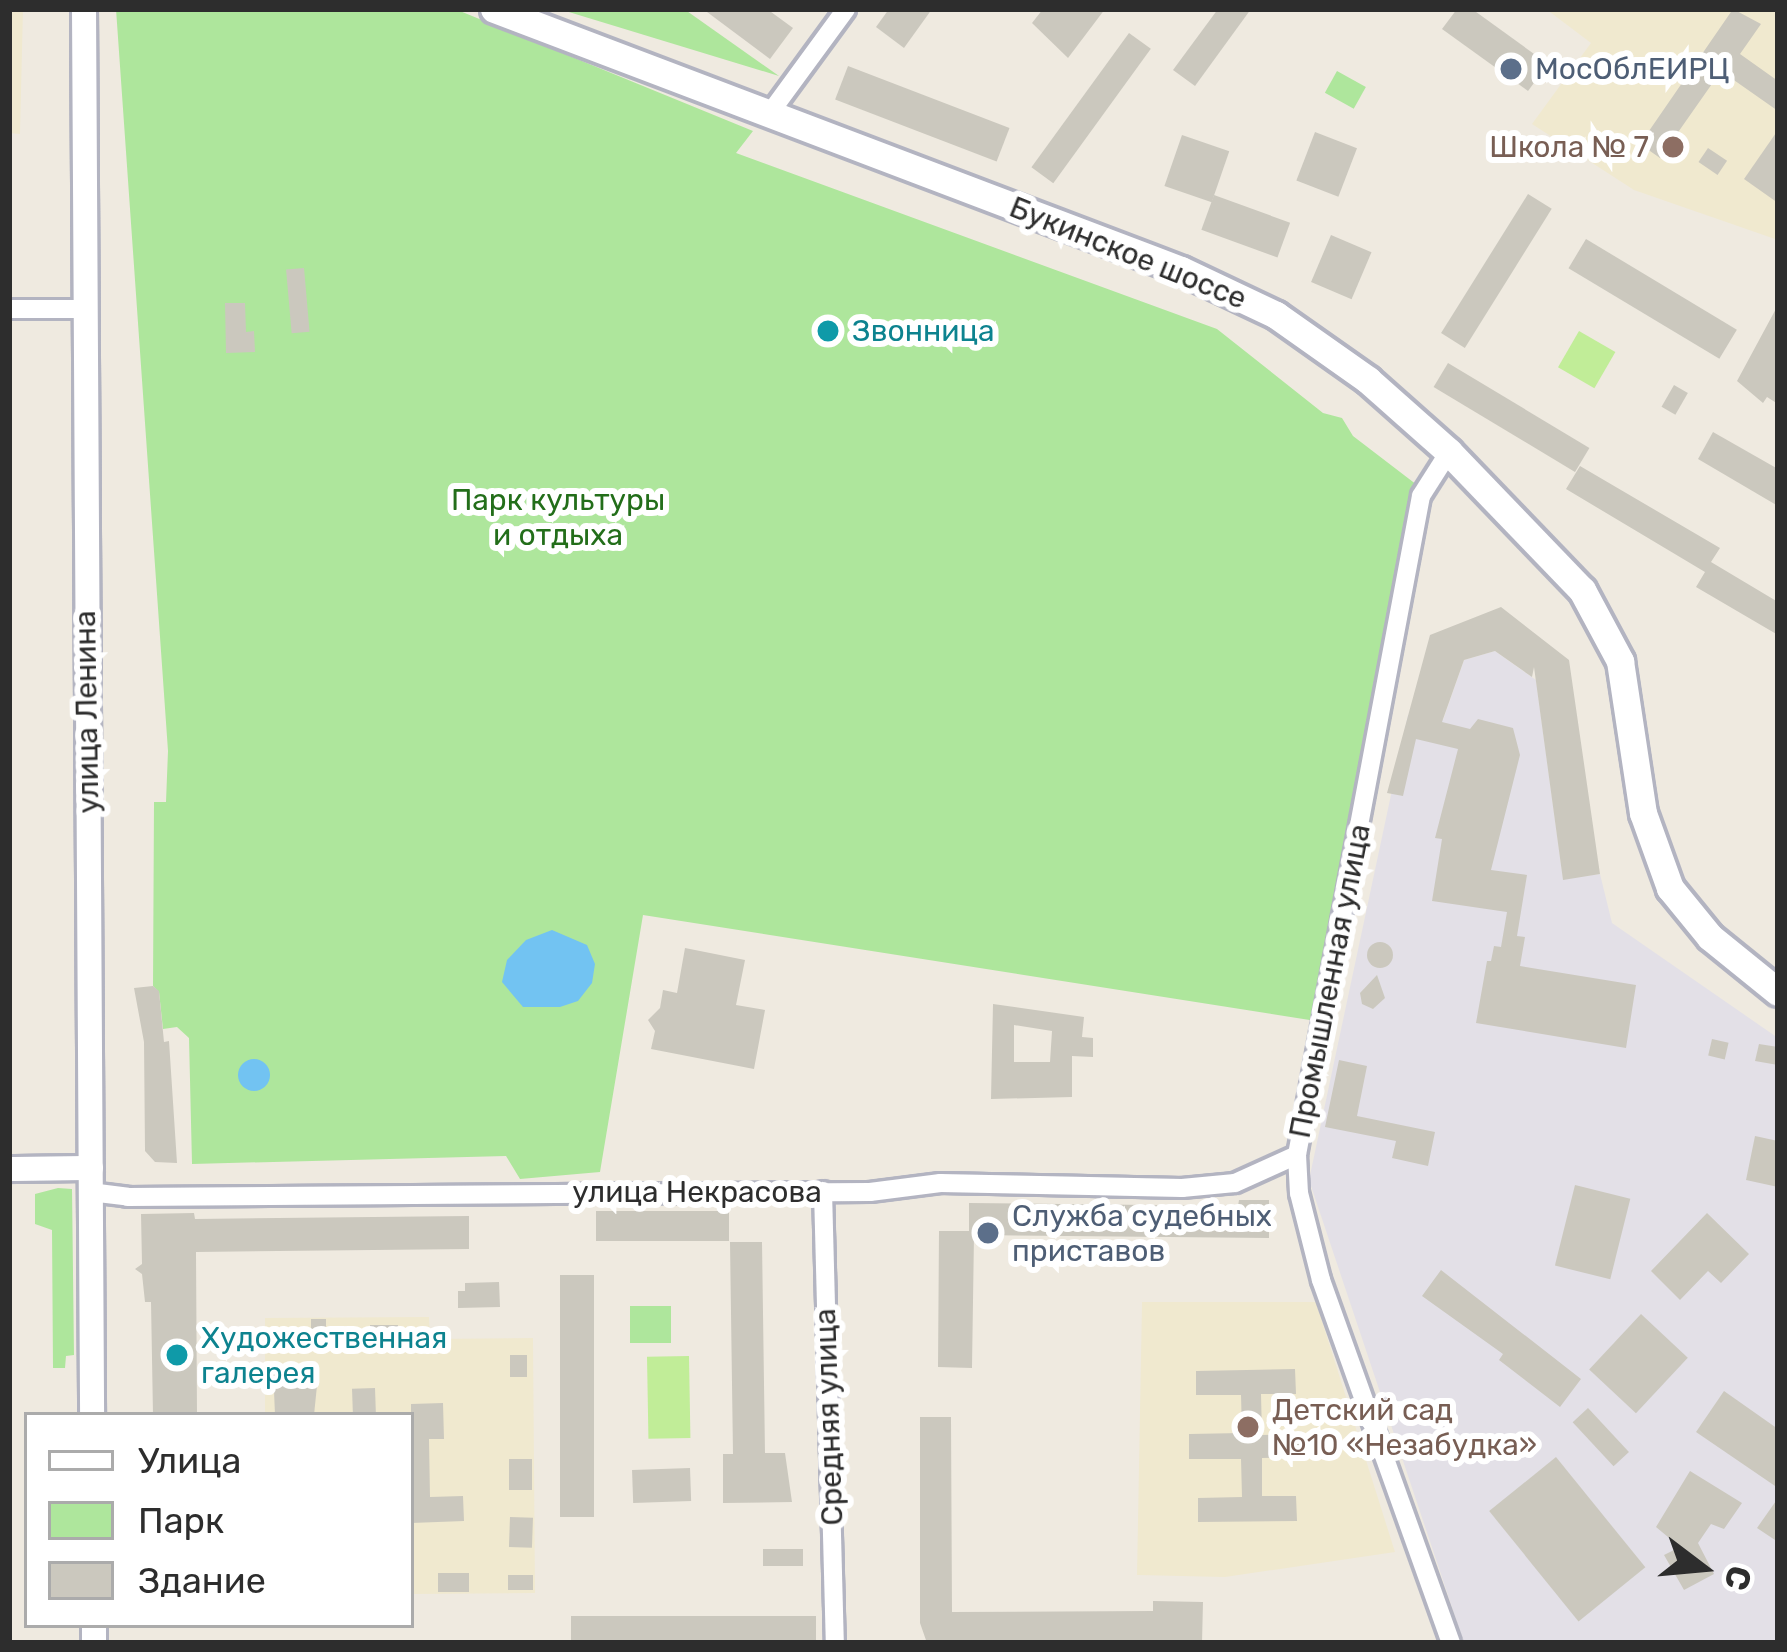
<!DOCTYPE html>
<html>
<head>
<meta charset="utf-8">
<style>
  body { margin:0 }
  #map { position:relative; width:1787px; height:1652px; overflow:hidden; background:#efeae0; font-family:Rubik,sans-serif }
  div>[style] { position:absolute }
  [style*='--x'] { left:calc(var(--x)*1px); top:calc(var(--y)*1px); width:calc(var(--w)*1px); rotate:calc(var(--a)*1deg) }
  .industrial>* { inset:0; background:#e3e0e7 }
  .education>* { inset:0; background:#f0e9cf }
  .green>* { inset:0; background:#aee69c; transform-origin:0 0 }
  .pitch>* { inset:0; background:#c1ed98; transform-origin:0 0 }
  .water>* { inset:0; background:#72c3f2 }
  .round { border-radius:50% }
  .building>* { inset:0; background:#cbc8be; transform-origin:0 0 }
  .roads { filter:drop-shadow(3px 0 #b3b4c1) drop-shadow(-3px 0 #b3b4c1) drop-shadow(0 3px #b3b4c1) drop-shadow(0 -3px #b3b4c1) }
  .minor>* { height:18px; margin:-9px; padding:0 9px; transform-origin:9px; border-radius:9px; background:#fff }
  .tertiary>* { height:24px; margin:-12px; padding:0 12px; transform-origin:12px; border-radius:12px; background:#fff }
  .secondary>* { height:27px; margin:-13.5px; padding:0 13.5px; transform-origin:13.5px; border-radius:13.5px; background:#fff }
  .dots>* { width:33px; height:33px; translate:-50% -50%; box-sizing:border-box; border:6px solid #fff; border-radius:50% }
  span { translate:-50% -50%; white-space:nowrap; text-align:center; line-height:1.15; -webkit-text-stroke:12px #fff; paint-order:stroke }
  .service-label { font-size:30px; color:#4e5e75 }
  .left { translate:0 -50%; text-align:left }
  .education-label { font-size:30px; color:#785e54 }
  .right { translate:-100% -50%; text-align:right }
  .street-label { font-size:30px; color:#2d2d2d }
  .culture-label { font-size:30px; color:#0d838f }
  .park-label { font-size:30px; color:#236e1a }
  .frame { position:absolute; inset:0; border:12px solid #2d2d2d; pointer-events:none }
  .legend { position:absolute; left:24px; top:1412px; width:390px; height:216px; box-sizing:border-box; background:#fff; border:3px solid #ababab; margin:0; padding:15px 21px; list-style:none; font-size:36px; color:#2d2d2d }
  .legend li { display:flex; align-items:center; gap:24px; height:60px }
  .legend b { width:60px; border:3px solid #ababab }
  .north { position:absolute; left:1643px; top:1508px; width:120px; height:120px; -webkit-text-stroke:9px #fff; paint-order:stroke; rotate:106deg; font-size:33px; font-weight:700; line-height:48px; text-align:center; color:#2d2d2d }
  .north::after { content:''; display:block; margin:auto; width:42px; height:54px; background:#2d2d2d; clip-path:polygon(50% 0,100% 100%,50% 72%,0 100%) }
</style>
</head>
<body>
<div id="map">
  <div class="industrial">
    <div style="clip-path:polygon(1495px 651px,1536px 680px,1563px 879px,1600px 874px,1612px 923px,1778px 1038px,1778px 1643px,1464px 1643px,1309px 1180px,1408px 715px,1443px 720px,1464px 660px)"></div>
  </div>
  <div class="education">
    <div style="clip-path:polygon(9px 9px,23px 9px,20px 134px,9px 133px)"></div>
    <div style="clip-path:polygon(1546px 9px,1778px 9px,1778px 240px,1634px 190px,1532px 124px,1591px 43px)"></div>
    <div style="clip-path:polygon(1142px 1302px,1316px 1302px,1395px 1552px,1225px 1577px,1137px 1575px)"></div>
    <div style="clip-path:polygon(429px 1317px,430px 1339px,533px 1338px,535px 1593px,411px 1594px,411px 1415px,265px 1415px,265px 1318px)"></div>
  </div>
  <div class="green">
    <div style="clip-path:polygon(116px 9px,455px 9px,753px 131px,736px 153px,1217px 329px,1323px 413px,1342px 418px,1353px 436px,1417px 485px,1316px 1021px,643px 915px,600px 1172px,520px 1179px,506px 1156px,192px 1164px,189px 1038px,177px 1027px,163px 1029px,159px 992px,153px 986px,154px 802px,166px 802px,168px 751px)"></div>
    <div style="clip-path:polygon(559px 9px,684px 9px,779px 76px)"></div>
    <div style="left:1337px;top:71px;width:33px;height:25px;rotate:29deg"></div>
    <div style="clip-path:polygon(58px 1188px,72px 1189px,74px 1355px,66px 1356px,65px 1368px,53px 1368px,52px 1230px,35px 1224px,35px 1194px)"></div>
    <div style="left:630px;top:1306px;width:41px;height:37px"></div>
  </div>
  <div class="pitch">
    <div style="left:1579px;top:331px;width:42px;height:42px;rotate:30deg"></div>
    <div style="left:689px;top:1356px;width:82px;height:42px;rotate:89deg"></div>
  </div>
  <div class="water">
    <div style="clip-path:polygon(552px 930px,587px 945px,595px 964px,592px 983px,578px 1001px,560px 1007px,523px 1007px,502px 982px,507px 960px,526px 940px)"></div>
    <div class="round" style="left:238px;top:1059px;width:32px;height:32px"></div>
  </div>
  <div class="building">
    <div style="clip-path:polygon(703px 9px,767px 9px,793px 28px,770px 59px)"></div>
    <div style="clip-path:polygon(889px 9px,932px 9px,904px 48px,876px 27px)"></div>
    <div style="clip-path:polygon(1043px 9px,1105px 9px,1068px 58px,1032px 23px)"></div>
    <div style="clip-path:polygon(1218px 9px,1251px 9px,1195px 86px,1173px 70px)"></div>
    <div style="clip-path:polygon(1457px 9px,1472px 9px,1548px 64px,1528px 91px,1442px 29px)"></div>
    <div style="clip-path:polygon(1733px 9px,1761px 24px,1740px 54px,1778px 81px,1778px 111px,1721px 71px,1660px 158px,1640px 144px)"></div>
    <div style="left:1129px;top:33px;width:27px;height:166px;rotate:36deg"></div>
    <div style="left:848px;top:66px;width:173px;height:36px;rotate:21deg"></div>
    <div style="clip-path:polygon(1778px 130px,1778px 203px,1744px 179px)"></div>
    <div style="left:1315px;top:132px;width:45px;height:52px;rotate:21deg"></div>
    <div style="left:1182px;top:135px;width:50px;height:54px;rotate:19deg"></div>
    <div style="left:1708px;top:148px;width:23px;height:17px;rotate:34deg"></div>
    <div style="left:1528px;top:194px;width:28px;height:164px;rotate:32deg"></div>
    <div style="left:1214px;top:195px;width:81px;height:37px;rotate:20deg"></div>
    <div style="left:1331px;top:235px;width:44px;height:51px;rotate:23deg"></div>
    <div style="left:1586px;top:239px;width:176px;height:34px;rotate:31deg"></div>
    <div style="left:304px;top:268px;width:64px;height:18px;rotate:85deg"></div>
    <div style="clip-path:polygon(225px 303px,245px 303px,246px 332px,254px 331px,255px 352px,226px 353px)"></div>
    <div style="clip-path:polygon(1778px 305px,1778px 404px,1767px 397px,1763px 403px,1737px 381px)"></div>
    <div style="left:1448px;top:363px;width:165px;height:28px;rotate:31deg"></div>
    <div style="left:1674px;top:385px;width:16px;height:25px;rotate:30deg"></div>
    <div style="clip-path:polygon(1713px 432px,1778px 469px,1778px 506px,1698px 459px)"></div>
    <div style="clip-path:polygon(1580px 466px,1720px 548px,1711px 562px,1778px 602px,1778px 635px,1696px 587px,1705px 572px,1566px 489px)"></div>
    <div style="clip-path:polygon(1501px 607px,1569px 660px,1600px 874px,1563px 880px,1534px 667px,1532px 677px,1495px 651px,1464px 660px,1442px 722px,1470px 729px,1478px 719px,1513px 728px,1520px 755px,1491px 870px,1527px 875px,1517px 936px,1525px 937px,1520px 966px,1636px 985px,1626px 1048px,1476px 1023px,1487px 961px,1491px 961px,1494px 946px,1501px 947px,1507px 912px,1432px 901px,1442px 839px,1435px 838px,1458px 749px,1416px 739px,1403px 796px,1387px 793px,1430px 635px)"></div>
    <div class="round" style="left:1367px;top:942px;width:26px;height:26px"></div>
    <div style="clip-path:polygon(685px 948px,745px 960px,736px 1005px,765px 1010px,754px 1069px,651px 1049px,655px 1031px,648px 1020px,660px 1008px,663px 990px,677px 993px)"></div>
    <div style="clip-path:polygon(1377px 975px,1385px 998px,1373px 1009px,1362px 1004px,1360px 993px)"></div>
    <div style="clip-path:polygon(153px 986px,159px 991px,164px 1042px,169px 1041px,177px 1163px,155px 1162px,145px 1151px,144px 1042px,134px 988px)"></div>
    <div style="clip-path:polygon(evenodd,993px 1004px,1084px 1017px,1082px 1037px,1093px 1038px,1093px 1057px,1072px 1056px,1072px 1097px,991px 1099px,993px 1004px,1014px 1025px,1052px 1031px,1050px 1062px,1014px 1062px,1014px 1025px)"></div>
    <div style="left:1712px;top:1039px;width:17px;height:17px;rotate:13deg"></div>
    <div style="clip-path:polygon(1759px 1044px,1778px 1047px,1778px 1065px,1755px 1061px)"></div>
    <div style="clip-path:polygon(1339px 1060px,1367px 1066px,1357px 1116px,1435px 1132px,1428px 1166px,1392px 1158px,1396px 1141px,1325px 1127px)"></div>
    <div style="clip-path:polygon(1755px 1136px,1778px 1141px,1778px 1187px,1746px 1180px)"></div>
    <div style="left:1575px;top:1185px;width:57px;height:83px;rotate:14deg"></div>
    <div style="clip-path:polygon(1239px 1200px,1269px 1200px,1269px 1238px,974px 1235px,972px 1368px,938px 1367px,939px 1231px,969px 1231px,969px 1203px,1238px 1206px)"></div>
    <div style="left:729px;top:1211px;width:30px;height:133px;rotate:90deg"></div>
    <div style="clip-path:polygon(194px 1213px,195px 1219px,469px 1216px,469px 1249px,196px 1252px,197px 1415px,153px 1415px,151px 1302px,145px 1302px,142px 1274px,135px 1269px,142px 1264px,141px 1214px)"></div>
    <div style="clip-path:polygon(1707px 1213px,1749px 1254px,1721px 1283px,1708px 1271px,1680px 1300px,1651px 1271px)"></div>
    <div style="clip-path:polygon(730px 1242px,762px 1242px,765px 1453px,785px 1453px,792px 1502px,723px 1503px,723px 1454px,733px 1454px)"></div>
    <div style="clip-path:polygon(1441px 1270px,1581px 1379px,1560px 1407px,1499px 1360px,1503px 1354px,1422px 1296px)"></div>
    <div style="left:560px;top:1275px;width:34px;height:242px"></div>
    <div style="clip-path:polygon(499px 1282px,500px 1307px,458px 1308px,458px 1291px,465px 1291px,465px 1283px)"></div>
    <div style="left:1641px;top:1314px;width:64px;height:76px;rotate:43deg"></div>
    <div style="left:311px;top:1319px;width:15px;height:20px"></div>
    <div style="left:370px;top:1325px;width:28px;height:20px"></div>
    <div style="left:510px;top:1355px;width:17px;height:22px"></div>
    <div style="clip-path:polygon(319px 1366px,314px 1415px,275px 1415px,273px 1367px)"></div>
    <div style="clip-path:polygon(1295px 1369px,1296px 1394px,1261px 1394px,1262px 1435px,1312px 1434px,1312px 1457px,1262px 1458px,1262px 1496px,1296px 1496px,1297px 1521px,1198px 1522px,1198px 1498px,1242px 1497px,1241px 1459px,1189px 1459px,1189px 1434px,1242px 1433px,1241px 1395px,1196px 1395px,1196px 1371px)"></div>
    <div style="left:375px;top:1388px;width:27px;height:23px;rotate:88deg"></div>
    <div style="clip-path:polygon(1724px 1391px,1778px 1429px,1778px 1488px,1696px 1432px)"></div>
    <div style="clip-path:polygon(443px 1403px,444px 1439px,429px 1439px,430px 1497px,463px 1496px,464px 1521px,411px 1523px,411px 1404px)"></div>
    <div style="left:1588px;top:1408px;width:60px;height:21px;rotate:47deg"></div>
    <div style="clip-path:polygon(920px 1417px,951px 1417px,952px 1612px,1153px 1611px,1153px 1601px,1203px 1602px,1202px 1643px,927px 1643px,920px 1623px)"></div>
    <div style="left:1556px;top:1457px;width:142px;height:86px;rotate:51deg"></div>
    <div style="left:509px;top:1459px;width:23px;height:31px"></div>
    <div style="left:690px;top:1468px;width:33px;height:58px;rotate:88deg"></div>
    <div style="clip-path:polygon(1690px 1471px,1742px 1503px,1724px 1529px,1711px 1524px,1698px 1543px,1714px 1574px,1684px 1590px,1664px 1555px,1680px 1547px,1656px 1527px)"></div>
    <div style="clip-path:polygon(1778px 1498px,1778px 1542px,1757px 1528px)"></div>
    <div style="left:510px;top:1517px;width:23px;height:30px;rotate:2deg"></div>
    <div style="left:763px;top:1549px;width:40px;height:17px"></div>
    <div style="left:438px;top:1573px;width:31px;height:19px"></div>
    <div style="left:508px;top:1575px;width:25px;height:15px"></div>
    <div style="left:816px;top:1616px;width:27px;height:245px;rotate:90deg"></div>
  </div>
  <div class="roads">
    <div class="minor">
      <div style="--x:767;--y:117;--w:134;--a:-53.8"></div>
      <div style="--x:9;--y:309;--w:75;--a:0"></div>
      <div style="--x:1449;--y:452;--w:52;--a:122.5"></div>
      <div style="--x:1421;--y:496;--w:671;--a:100.66"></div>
      <div style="--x:1297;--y:1155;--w:38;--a:87"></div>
      <div style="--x:1299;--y:1193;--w:90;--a:75.8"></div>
      <div style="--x:1321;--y:1280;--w:386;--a:70.3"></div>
      <div style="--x:823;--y:1191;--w:452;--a:88.5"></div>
      <div style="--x:90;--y:1192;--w:38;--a:7"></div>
      <div style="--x:128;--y:1197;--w:742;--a:-0.39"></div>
      <div style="--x:870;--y:1192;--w:71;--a:-7.3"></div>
      <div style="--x:940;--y:1183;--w:242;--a:1.2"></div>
      <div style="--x:1182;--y:1188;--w:53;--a:-5.4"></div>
      <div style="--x:1235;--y:1183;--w:68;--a:-24.3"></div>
    </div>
    <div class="tertiary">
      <div style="--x:84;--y:9;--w:1406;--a:89.67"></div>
      <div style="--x:9;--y:1169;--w:82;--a:-0.7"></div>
      <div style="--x:94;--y:1625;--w:18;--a:90"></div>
    </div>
    <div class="secondary">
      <div style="--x:494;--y:9;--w:735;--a:20.8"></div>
      <div style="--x:1181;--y:270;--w:105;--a:25.3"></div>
      <div style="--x:1276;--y:315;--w:113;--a:35.2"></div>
      <div style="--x:1368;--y:380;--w:108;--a:41.6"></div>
      <div style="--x:1449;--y:452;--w:192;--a:46.1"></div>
      <div style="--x:1582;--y:590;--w:81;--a:61.8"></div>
      <div style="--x:1620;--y:661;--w:154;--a:81.4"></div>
      <div style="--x:1643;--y:813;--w:80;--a:70.2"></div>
      <div style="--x:1670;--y:888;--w:63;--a:50.8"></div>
      <div style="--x:1710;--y:937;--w:87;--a:39"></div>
    </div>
  </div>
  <div class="dots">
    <div style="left:1511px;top:69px;background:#5c6f8a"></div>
    <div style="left:1673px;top:147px;background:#8d6e63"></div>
    <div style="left:828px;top:331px;background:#0f9aa8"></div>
    <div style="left:988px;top:1233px;background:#5c6f8a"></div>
    <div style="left:177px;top:1355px;background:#0f9aa8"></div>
    <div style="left:1248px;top:1427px;background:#8d6e63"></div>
  </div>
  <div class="service-label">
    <span class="left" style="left:1535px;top:69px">МосОблЕИРЦ</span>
    <span class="left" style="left:1012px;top:1233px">Служба судебных<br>приставов</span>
  </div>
  <div class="education-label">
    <span class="right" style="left:1649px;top:147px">Школа № 7</span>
    <span class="left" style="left:1272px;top:1427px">Детский сад<br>№10 «Незабудка»</span>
  </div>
  <div class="street-label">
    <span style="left:1128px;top:253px;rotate:22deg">Букинское шоссе</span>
    <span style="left:87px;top:712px;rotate:-91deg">улица Ленина</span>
    <span style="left:1330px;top:981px;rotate:-79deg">Промышленная улица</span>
    <span style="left:697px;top:1192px">улица Некрасова</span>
    <span style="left:829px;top:1417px;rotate:-92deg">Средняя улица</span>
  </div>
  <div class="culture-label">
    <span class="left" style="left:852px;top:331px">Звонница</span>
    <span class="left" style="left:201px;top:1355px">Художественная<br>галерея</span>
  </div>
  <div class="park-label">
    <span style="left:558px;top:517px">Парк культуры<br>и отдыха</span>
  </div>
  <div class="frame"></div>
  <ul class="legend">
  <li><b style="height:15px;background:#fff"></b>Улица</li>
  <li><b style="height:33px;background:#aee69c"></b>Парк</li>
  <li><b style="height:33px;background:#cbc8be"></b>Здание</li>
  </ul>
  <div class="north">С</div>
</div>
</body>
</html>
